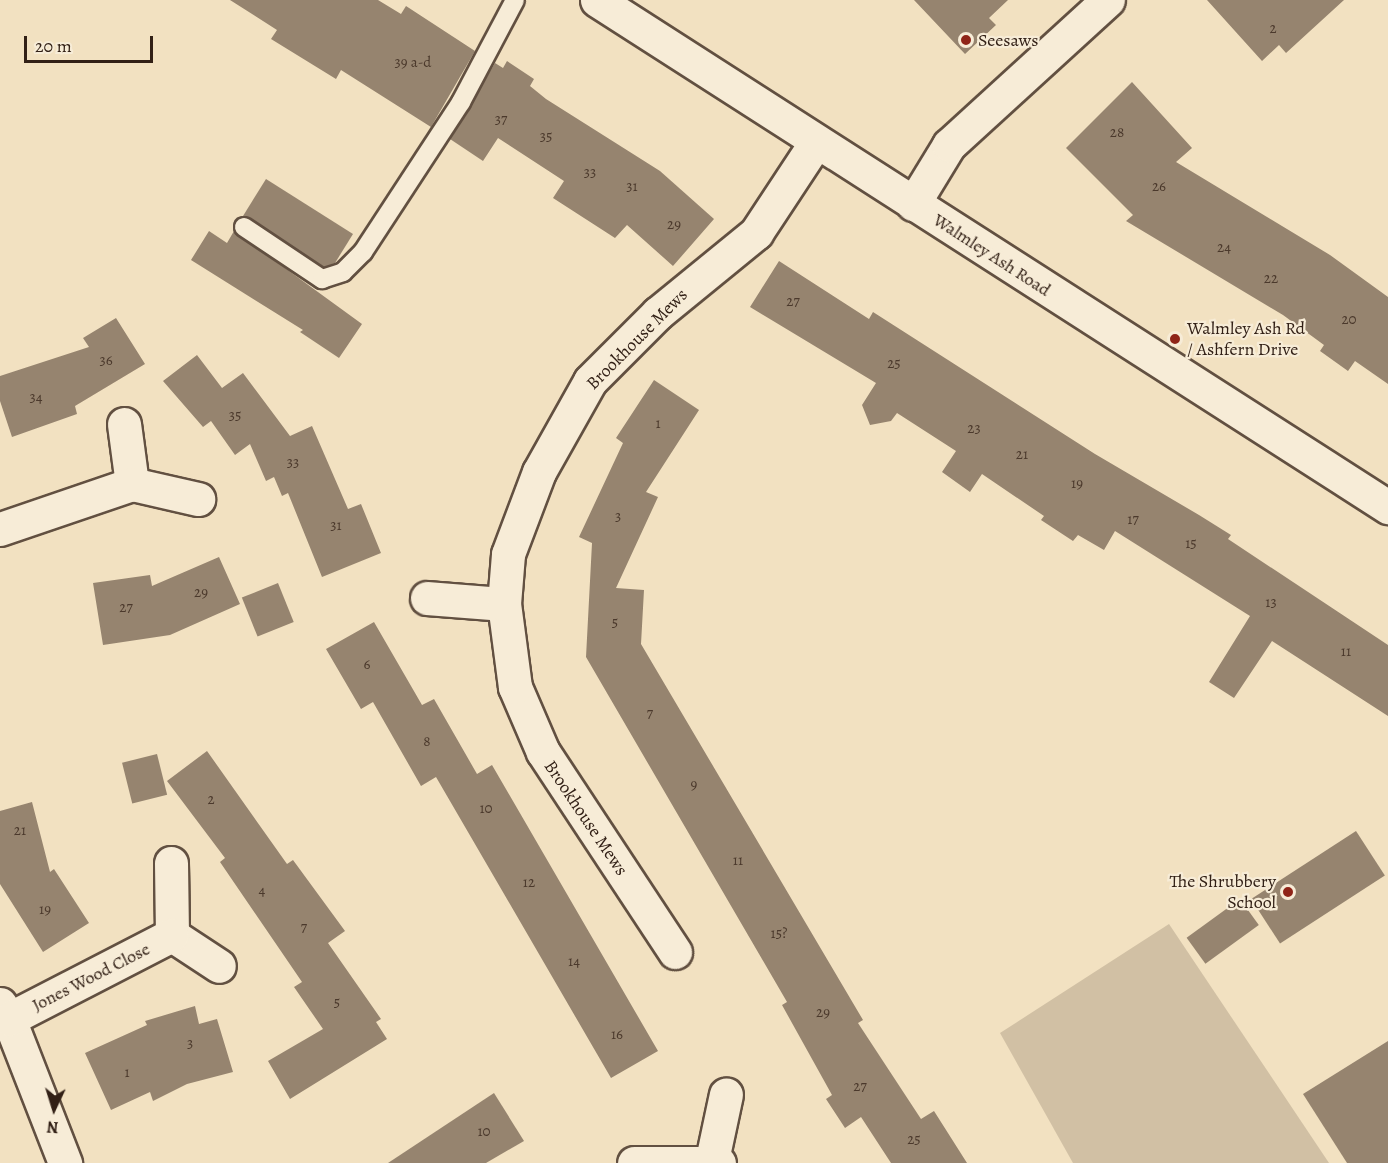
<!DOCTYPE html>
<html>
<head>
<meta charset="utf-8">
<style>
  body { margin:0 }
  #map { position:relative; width:1388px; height:1163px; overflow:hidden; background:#f2e1c1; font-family:Alegreya,serif }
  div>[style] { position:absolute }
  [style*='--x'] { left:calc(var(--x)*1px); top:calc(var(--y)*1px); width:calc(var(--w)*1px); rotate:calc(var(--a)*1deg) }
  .green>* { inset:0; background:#d1c0a4 }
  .building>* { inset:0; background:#96846f; transform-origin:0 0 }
  .roads { filter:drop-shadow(2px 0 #625041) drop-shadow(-2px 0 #625041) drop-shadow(0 2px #625041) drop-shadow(0 -2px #625041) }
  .lane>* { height:18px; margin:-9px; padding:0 9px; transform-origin:9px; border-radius:9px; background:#f7ecd7 }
  .street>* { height:33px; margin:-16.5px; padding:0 16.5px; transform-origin:16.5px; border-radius:16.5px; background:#f7ecd7 }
  .secondary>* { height:33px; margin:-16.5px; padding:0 16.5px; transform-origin:16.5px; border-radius:16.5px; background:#f7ecd7 }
  .dots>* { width:16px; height:16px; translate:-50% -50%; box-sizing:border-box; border:3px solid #f7ecd7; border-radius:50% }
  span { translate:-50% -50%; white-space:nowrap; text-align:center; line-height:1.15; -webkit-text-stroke:4.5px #f7ecd7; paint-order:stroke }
  .number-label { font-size:15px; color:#4b392c }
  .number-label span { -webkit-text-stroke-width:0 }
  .poi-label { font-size:18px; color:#322016 }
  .left { translate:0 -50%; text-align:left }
  .right { translate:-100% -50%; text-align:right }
  .street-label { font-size:18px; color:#322016 }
  .north { position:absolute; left:24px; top:1079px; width:60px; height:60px; -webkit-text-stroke:4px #f7ecd7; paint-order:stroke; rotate:184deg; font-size:16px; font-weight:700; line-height:24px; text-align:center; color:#322016 }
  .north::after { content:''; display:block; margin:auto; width:21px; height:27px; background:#322016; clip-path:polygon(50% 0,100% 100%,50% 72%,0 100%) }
  .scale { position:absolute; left:24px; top:36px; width:129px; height:27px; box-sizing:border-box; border:3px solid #322016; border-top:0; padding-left:8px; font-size:18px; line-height:21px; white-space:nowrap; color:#322016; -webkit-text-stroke:4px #f7ecd7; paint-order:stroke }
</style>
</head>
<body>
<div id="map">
  <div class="green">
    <div style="clip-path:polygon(1169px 924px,1329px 1163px,1073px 1163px,1000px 1033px)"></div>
  </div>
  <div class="building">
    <div style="clip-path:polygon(230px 0,378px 0,401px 14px,406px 6px,475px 51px,431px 127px,341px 70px,336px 79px,271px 39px,277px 30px)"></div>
    <div style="clip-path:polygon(914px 0,1008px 0,989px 18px,996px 25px,965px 54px)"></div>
    <div style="clip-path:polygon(1207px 0,1344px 0,1286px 53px,1279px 45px,1262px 61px)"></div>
    <div style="clip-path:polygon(507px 61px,534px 79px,530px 86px,546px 99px,660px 171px,714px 219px,673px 266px,627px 225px,615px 238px,553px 198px,564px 181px,498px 138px,483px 161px,450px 139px,495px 63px,503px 68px)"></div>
    <div style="clip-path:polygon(1132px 82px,1192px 148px,1176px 162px,1330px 255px,1388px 297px,1388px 384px,1355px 361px,1348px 371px,1320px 351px,1324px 345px,1283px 315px,1126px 221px,1133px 215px,1066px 148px)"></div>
    <div style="clip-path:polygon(266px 179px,353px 234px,335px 263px,324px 267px,243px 216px)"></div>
    <div style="clip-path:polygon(209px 231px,227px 243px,234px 231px,362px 324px,339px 358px,300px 332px,303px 330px,191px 260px)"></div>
    <div style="clip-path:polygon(779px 261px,869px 319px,873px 312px,1095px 454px,1199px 515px,1231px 535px,1228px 539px,1388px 645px,1388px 716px,1272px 641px,1234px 698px,1209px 682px,1250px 616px,1115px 531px,1104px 550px,1078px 535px,1073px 541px,1041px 520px,1044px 516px,982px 474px,970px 492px,942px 472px,956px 451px,897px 413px,891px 421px,870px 425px,862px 405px,876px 383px,750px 307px)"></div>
    <div style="clip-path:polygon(116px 318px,145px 364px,75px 406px,77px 414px,12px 437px,0 401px,0 376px,89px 347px,83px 338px)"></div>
    <div style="clip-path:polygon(197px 355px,222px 388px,243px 373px,290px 436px,312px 426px,348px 509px,361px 504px,381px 553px,322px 577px,288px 493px,282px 496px,274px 477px,266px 481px,250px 444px,235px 455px,211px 421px,203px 427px,163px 381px)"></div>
    <div style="clip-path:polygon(654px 380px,699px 410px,646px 492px,658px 497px,616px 588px,644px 590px,641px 644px,863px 1020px,858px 1023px,921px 1119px,934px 1111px,967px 1163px,891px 1163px,861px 1117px,845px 1128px,826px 1099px,832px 1095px,782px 1005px,787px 1002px,586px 657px,592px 543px,579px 537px,623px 443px,616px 438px)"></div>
    <div style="clip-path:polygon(219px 557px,240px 604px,170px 635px,103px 645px,93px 583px,150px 575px,152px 586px)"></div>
    <div style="left:278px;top:583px;width:42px;height:39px;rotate:68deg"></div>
    <div style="clip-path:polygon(374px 622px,422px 705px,434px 699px,477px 774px,492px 765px,658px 1051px,611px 1078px,436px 777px,421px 786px,373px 702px,361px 709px,326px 649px)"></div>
    <div style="clip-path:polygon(207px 751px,287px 864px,293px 860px,345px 931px,328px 943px,381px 1019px,376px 1022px,387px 1039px,290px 1099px,268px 1061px,323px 1029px,294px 987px,302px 982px,220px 862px,225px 858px,167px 781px)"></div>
    <div style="left:157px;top:754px;width:42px;height:36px;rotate:76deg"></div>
    <div style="clip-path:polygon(32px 802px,50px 872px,54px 869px,89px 923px,43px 952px,0 884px,0 811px)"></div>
    <div style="left:1356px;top:831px;width:53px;height:125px;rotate:57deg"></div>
    <div style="left:1240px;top:899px;width:32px;height:66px;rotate:54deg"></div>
    <div style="clip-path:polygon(195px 1006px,199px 1024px,217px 1019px,233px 1072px,187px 1084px,153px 1101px,150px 1092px,111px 1110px,85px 1053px,147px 1025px,145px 1021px)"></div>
    <div style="clip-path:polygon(1388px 1041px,1388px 1163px,1347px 1163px,1303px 1094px)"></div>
    <div style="clip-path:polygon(494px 1093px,524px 1141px,486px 1163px,388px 1163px)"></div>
  </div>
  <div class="roads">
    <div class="lane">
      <div style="--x:244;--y:227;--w:94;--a:33.7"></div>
      <div style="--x:322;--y:279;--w:22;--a:-18"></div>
      <div style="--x:343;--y:272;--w:28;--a:-45"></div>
      <div style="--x:363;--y:252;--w:179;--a:-56.8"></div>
      <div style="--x:461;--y:102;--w:115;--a:-62.1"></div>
    </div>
    <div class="street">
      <div style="--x:913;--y:204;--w:69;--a:-58.6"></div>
      <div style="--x:949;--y:145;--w:215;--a:-42.4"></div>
      <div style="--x:124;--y:424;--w:61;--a:82.4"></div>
      <div style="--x:132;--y:484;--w:68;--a:12.8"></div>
      <div style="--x:0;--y:529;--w:139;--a:-18.8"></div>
      <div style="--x:427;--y:598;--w:77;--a:4.5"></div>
      <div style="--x:171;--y:863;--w:72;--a:89.2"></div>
      <div style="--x:172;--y:935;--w:56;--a:33.4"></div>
      <div style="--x:675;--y:952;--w:240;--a:-123.4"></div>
      <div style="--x:543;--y:752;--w:71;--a:-113.3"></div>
      <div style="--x:515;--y:687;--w:84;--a:-97.5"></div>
      <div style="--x:504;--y:604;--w:50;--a:-85.4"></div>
      <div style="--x:508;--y:554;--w:88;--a:-69.3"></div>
      <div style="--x:539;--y:472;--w:104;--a:-60.7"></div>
      <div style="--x:590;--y:381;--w:96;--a:-45"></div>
      <div style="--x:658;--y:313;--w:127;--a:-39.2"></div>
      <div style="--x:756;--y:233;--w:109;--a:-56.6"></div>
      <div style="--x:0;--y:1004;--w:17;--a:59"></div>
      <div style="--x:9;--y:1019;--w:155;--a:68.7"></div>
      <div style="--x:9;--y:1019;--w:183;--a:-27.3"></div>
      <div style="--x:712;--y:1160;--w:67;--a:-78"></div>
      <div style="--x:634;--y:1163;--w:85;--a:0"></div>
    </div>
    <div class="secondary">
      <div style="--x:597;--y:0;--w:940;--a:32.66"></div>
    </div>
  </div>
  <div class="dots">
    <div style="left:966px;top:40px;background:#8f2418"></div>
    <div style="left:1175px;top:339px;background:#8f2418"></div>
    <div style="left:1288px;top:892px;background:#8f2418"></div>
  </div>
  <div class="number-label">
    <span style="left:1273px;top:29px">2</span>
    <span style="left:413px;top:63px">39 a-d</span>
    <span style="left:501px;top:120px">37</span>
    <span style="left:1117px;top:133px">28</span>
    <span style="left:546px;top:137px">35</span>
    <span style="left:590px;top:173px">33</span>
    <span style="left:632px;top:187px">31</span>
    <span style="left:1159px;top:187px">26</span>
    <span style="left:674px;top:225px">29</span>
    <span style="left:1224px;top:248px">24</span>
    <span style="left:1271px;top:279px">22</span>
    <span style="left:793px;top:302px">27</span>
    <span style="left:1349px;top:320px">20</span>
    <span style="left:106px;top:361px">36</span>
    <span style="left:894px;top:364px">25</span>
    <span style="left:36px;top:398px">34</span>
    <span style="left:235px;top:416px">35</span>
    <span style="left:658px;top:424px">1</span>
    <span style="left:974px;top:429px">23</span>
    <span style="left:1022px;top:455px">21</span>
    <span style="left:293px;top:463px">33</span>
    <span style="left:1077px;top:484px">19</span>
    <span style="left:618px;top:517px">3</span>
    <span style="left:1133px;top:520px">17</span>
    <span style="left:336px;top:526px">31</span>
    <span style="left:1191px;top:544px">15</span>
    <span style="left:201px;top:593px">29</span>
    <span style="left:1271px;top:603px">13</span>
    <span style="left:126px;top:608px">27</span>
    <span style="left:615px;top:623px">5</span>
    <span style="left:1346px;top:652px">11</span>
    <span style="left:367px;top:665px">6</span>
    <span style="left:650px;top:714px">7</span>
    <span style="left:427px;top:742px">8</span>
    <span style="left:694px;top:785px">9</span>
    <span style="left:211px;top:800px">2</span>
    <span style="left:486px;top:809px">10</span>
    <span style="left:20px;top:831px">21</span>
    <span style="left:738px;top:861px">11</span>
    <span style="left:529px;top:883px">12</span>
    <span style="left:262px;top:891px">4</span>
    <span style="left:45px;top:910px">19</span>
    <span style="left:304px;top:928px">7</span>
    <span style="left:779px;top:934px">15?</span>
    <span style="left:574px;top:962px">14</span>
    <span style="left:337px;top:1003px">5</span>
    <span style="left:823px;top:1013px">29</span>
    <span style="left:617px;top:1035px">16</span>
    <span style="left:190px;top:1044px">3</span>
    <span style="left:127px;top:1073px">1</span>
    <span style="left:860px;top:1087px">27</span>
    <span style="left:484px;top:1132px">10</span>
    <span style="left:914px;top:1140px">25</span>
  </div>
  <div class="poi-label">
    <span class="left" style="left:978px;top:40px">Seesaws</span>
    <span class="left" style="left:1187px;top:339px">Walmley Ash Rd<br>/ Ashfern Drive</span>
    <span class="right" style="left:1276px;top:892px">The Shrubbery<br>School</span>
  </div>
  <div class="street-label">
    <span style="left:992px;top:255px;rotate:33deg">Walmley Ash Road</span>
    <span style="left:637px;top:339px;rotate:-45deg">Brookhouse Mews</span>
    <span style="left:586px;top:818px;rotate:56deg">Brookhouse Mews</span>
    <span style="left:91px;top:977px;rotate:-27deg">Jones Wood Close</span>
  </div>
  <div class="north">N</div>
  <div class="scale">20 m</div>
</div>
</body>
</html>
